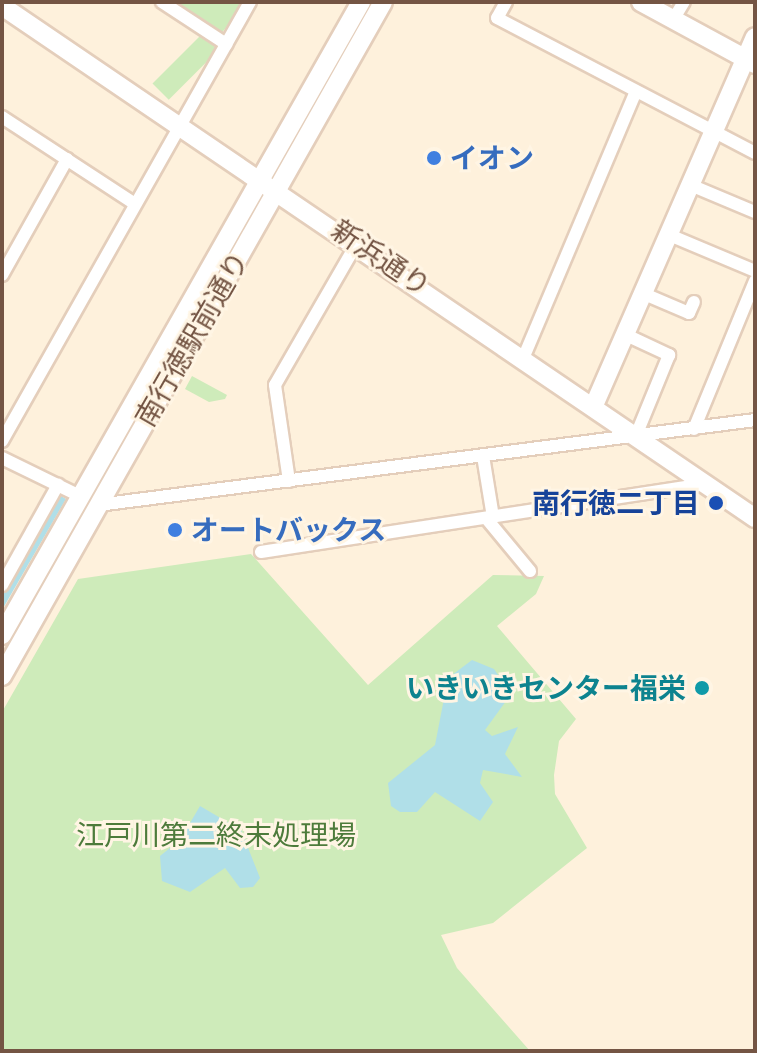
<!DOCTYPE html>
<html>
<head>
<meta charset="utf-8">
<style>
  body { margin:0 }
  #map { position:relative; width:757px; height:1053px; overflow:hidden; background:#fef1dc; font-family:Cabin,"Noto Sans JP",sans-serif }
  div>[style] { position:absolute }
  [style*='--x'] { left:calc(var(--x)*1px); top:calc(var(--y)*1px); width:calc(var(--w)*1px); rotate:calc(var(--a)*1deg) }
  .green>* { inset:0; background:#ceebba; transform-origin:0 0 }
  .water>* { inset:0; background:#b0dfe8 }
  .roads { filter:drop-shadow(2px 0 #e4cebb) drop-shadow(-2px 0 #e4cebb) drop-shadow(0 2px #e4cebb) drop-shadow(0 -2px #e4cebb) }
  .street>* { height:12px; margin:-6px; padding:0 6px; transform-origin:6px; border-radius:6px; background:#fff }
  .secondary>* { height:18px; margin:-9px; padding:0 9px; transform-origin:9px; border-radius:9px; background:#fff }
  .dots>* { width:22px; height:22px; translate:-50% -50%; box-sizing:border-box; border:4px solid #fff5e4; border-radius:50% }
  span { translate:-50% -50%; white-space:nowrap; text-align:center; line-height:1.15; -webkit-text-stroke:6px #fff5e4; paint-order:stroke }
  .shop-label { font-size:28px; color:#366cbe; font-weight:700 }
  .left { translate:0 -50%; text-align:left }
  .street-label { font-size:28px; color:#745544 }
  .transit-label { font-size:28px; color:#164399; font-weight:700 }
  .right { translate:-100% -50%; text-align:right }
  .culture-label { font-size:28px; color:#0d838f; font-weight:700 }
  .park-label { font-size:28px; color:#4d7b3b }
  .frame { position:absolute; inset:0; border:4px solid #745544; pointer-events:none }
</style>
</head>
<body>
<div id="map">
  <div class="green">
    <div style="clip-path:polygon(172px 2px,238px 2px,243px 5px,221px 34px)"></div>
    <div style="left:202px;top:34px;width:23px;height:70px;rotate:45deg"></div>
    <div style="clip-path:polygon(192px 376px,227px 395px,225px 399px,209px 402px,185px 389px)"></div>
    <div style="clip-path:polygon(251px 554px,368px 685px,493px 575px,544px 576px,536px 594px,497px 626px,576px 719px,559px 741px,554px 775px,555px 794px,587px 848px,493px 923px,441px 935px,457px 968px,530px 1051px,2px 1051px,2px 712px,78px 579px)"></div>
  </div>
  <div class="water">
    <div style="clip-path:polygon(58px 494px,66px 499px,2px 610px,2px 592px)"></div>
    <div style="clip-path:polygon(472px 660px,494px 669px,511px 694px,485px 730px,492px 736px,518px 727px,505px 754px,522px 777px,483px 770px,480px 783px,493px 802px,480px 821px,435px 792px,417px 812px,400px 812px,391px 806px,388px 783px,435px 745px,448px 678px)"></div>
    <div style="clip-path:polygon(200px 806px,241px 830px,260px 878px,253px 887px,240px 888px,225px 868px,190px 892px,162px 881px,160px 856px,180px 840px)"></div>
  </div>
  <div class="roads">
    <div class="street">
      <div style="--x:162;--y:2;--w:77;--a:33.3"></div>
      <div style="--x:506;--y:2;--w:18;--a:119"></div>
      <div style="--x:497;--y:18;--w:291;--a:27.6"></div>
      <div style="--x:673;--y:20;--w:21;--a:-59"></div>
      <div style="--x:2;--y:117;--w:159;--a:33.2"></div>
      <div style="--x:688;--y:184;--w:73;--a:22.7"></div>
      <div style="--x:667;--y:234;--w:95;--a:22.8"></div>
      <div style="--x:2;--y:275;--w:133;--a:-60.7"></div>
      <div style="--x:642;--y:293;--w:51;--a:23.1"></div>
      <div style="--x:689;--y:313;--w:12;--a:-66"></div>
      <div style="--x:624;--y:334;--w:50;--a:25"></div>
      <div style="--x:669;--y:355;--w:84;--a:112.3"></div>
      <div style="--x:525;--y:354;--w:282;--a:-67.1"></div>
      <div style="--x:694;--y:429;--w:160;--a:-67.6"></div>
      <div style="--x:2;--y:441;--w:504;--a:-60.54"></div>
      <div style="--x:483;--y:456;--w:62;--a:80.7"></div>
      <div style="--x:2;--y:458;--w:87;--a:26"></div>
      <div style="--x:289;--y:481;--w:97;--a:-98.3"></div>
      <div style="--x:275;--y:385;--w:164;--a:-60"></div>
      <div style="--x:98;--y:505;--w:662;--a:-7.37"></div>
      <div style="--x:486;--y:518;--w:69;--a:50.3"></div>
      <div style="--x:261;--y:552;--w:451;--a:-8.7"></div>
      <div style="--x:2;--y:585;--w:115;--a:-60.8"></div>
    </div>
    <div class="secondary">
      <div style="--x:641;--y:2;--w:130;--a:28.5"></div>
      <div style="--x:2;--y:6;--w:911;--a:34.21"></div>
      <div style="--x:595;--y:403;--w:399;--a:-66.4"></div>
      <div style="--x:2;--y:635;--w:728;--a:-60.44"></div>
      <div style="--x:2;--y:676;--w:774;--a:-60.52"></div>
    </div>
  </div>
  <div class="dots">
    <div style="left:434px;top:158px;background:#3f7fe0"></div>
    <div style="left:716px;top:503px;background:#1a4fb4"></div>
    <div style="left:175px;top:530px;background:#3f7fe0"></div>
    <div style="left:702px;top:688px;background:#0f9aa8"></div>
  </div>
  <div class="shop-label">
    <span class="left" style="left:450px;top:158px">イオン</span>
    <span class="left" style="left:191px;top:530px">オートバックス</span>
  </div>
  <div class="street-label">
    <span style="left:381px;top:258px;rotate:34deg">新浜通り</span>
    <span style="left:192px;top:339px;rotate:-60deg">南行徳駅前通り</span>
  </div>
  <div class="transit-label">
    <span class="right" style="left:700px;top:503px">南行徳二丁目</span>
  </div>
  <div class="culture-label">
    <span class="right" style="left:686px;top:688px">いきいきセンター福栄</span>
  </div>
  <div class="park-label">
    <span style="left:216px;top:835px">江戸川第二終末処理場</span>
  </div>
  <div class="frame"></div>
</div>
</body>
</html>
